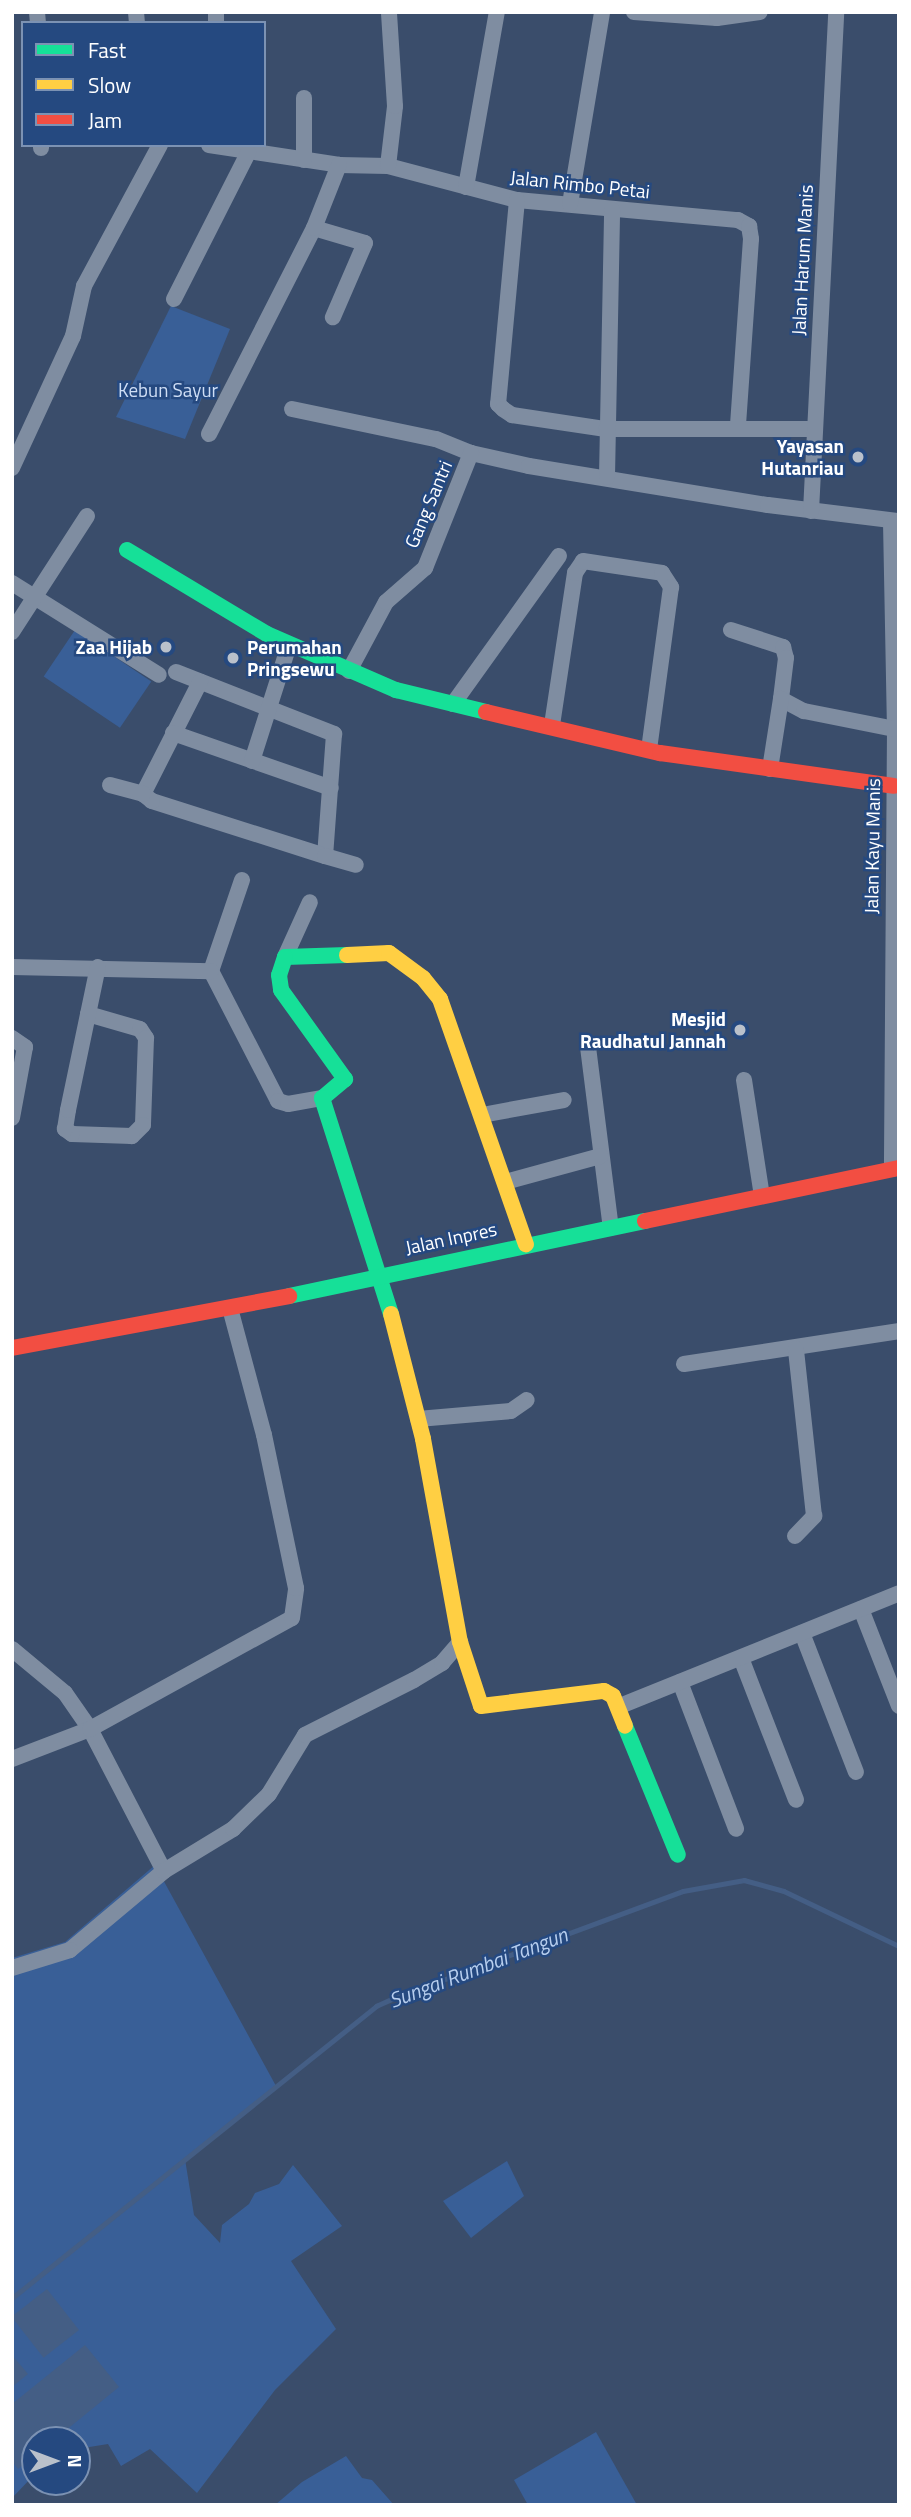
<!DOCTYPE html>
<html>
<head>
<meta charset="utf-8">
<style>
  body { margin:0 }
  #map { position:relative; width:911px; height:2517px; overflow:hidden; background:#3a4d6b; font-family:"Titillium Web",sans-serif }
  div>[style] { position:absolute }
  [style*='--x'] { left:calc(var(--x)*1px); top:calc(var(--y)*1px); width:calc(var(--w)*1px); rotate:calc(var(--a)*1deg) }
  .green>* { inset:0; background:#395f97; transform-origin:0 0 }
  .water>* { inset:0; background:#445e85; transform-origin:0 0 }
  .stream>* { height:4.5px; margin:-2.25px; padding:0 2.25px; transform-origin:2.25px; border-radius:2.25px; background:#445e85 }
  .street>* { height:16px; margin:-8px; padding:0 8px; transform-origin:8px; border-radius:8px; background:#7f8da1 }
  .fast>* { height:16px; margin:-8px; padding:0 8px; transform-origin:8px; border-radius:8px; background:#16e098 }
  .slow>* { height:16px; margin:-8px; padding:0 8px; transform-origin:8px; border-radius:8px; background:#ffcf43 }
  .jam>* { height:16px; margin:-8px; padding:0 8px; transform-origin:8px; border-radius:8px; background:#f24e42 }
  .dots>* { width:19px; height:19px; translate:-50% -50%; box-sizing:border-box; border:4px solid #254980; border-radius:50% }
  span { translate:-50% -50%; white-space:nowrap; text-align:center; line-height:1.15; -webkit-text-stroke:5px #254980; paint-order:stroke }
  .street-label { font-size:19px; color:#fff }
  .park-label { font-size:19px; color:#cfdef5 }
  .poi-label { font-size:19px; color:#fff; font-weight:700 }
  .right { translate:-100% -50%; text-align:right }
  .left { translate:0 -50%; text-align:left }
  .water-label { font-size:21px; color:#b7ceee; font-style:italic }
  .frame { position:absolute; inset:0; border:14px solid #fff; pointer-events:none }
  .legend { position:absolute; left:21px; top:21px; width:245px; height:126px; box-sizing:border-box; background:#254980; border:2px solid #7c92b3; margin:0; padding:9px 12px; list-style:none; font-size:21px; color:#fff }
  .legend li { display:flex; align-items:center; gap:14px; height:35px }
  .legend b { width:35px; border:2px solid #7c92b3 }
  .north { position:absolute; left:21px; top:2426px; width:70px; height:70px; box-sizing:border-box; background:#254980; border:2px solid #7c92b3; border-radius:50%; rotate:90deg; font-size:19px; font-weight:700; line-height:28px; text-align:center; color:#fff }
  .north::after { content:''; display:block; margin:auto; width:24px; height:32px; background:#bac1cb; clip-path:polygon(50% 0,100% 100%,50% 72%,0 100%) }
</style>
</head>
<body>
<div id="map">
  <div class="green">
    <div style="clip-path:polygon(171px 306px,230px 329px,185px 439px,116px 417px)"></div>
    <div style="left:75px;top:630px;width:92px;height:56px;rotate:34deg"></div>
    <div style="clip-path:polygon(155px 1865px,276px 2086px,185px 2159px,194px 2215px,220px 2243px,222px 2225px,249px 2204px,255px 2193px,279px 2184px,293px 2165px,342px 2226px,291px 2261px,336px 2329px,275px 2390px,197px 2493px,150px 2449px,121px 2466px,108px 2444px,77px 2449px,77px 2440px,35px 2440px,35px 2474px,12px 2498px,12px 1958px,65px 1942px)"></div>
    <div style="clip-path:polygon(507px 2161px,524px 2196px,471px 2238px,443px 2201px)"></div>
    <div style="clip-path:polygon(596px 2432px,637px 2505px,528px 2505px,514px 2480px)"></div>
    <div style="clip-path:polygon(346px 2456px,362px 2478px,372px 2480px,394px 2505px,275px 2505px,302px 2482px)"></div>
  </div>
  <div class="water">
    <div style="left:47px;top:2289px;width:52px;height:45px;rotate:52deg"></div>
    <div style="clip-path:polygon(85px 2345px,119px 2387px,54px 2440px,35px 2440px,35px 2455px,18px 2469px,12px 2461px,12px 2404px)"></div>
    <div style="clip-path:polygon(12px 2355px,28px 2374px,12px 2387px)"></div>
  </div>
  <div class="stream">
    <div style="--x:12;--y:2298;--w:467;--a:-38.7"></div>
    <div style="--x:376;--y:2006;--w:20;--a:-24"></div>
    <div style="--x:394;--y:1998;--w:308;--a:-20.3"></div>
    <div style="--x:683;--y:1891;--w:62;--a:-10.2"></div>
    <div style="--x:744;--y:1880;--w:41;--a:15.4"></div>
    <div style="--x:784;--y:1891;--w:127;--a:25.6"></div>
  </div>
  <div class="street">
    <div style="--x:37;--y:12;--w:11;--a:85"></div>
    <div style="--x:136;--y:12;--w:11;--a:85"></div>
    <div style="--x:634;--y:12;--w:83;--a:4.1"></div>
    <div style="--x:717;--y:18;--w:43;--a:-7.9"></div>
    <div style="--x:216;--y:23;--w:11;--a:-90"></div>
    <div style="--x:41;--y:145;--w:3;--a:90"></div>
    <div style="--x:209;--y:145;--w:132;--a:8.7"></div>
    <div style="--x:339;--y:165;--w:49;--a:1.2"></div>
    <div style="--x:388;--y:166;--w:133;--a:14.8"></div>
    <div style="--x:517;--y:200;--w:222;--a:5.2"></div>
    <div style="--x:738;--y:220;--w:13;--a:29"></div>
    <div style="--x:749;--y:226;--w:13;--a:81"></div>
    <div style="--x:751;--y:239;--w:188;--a:94"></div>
    <div style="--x:304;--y:160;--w:62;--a:-90"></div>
    <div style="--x:388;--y:166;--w:60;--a:-83.3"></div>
    <div style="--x:395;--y:106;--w:94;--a:-93.7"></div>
    <div style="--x:466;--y:187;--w:178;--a:-80"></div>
    <div style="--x:517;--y:200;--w:205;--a:95.3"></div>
    <div style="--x:498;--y:404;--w:7;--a:45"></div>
    <div style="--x:503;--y:409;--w:11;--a:34"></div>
    <div style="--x:512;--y:415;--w:95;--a:8.5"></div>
    <div style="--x:606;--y:429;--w:208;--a:0"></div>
    <div style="--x:570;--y:204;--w:195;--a:-80.5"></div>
    <div style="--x:314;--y:228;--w:53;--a:16.4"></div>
    <div style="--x:365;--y:243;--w:81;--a:113.4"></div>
    <div style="--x:174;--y:299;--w:164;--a:-63.1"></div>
    <div style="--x:292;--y:409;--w:147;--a:11.8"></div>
    <div style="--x:436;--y:439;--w:38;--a:22"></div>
    <div style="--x:471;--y:453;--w:59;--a:12.6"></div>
    <div style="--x:529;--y:466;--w:242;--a:9.3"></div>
    <div style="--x:768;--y:505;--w:132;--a:7"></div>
    <div style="--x:209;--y:434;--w:231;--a:-63"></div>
    <div style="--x:314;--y:228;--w:68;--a:-68.4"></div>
    <div style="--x:12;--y:468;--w:145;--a:-65.2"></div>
    <div style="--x:73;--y:336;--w:51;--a:-77.6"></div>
    <div style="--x:84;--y:286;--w:160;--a:-61.7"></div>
    <div style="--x:607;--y:477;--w:267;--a:-88.9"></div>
    <div style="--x:811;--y:511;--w:500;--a:-87.1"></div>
    <div style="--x:891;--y:522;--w:207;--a:88.9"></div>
    <div style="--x:895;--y:729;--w:440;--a:90.4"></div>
    <div style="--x:12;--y:583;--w:173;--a:32"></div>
    <div style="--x:731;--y:630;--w:55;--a:18.1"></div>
    <div style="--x:783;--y:647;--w:11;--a:75"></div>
    <div style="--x:786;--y:658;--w:41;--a:97"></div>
    <div style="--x:781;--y:699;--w:26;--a:28"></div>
    <div style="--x:804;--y:711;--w:93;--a:11.2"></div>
    <div style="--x:12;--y:632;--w:138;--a:-57.1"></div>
    <div style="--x:349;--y:671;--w:78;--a:-61.8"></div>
    <div style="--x:386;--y:602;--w:52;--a:-41.1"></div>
    <div style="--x:425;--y:568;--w:124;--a:-68.2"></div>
    <div style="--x:176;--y:672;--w:170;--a:21.4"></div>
    <div style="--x:334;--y:734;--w:122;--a:94.2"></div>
    <div style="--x:325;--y:856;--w:182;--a:-162.4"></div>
    <div style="--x:152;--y:801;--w:11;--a:-142"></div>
    <div style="--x:143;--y:794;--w:126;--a:-63"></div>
    <div style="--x:453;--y:704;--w:182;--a:-54.4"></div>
    <div style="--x:552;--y:725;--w:154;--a:-81.4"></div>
    <div style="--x:575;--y:573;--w:14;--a:-56"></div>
    <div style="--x:583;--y:561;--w:80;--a:8.6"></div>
    <div style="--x:662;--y:573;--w:17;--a:57"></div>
    <div style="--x:671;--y:587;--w:164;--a:97.7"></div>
    <div style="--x:173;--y:733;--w:167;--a:19.2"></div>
    <div style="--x:252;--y:761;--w:122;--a:-72.3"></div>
    <div style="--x:770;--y:769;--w:71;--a:-81.1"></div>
    <div style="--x:110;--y:785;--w:34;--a:15"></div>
    <div style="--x:325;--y:856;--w:32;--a:16"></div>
    <div style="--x:242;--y:880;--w:96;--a:108.8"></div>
    <div style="--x:211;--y:971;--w:146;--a:62.7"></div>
    <div style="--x:278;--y:1101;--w:10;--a:17"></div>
    <div style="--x:288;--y:1104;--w:35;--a:-10"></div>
    <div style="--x:285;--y:957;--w:60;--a:-65.6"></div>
    <div style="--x:12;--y:967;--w:199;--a:1.2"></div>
    <div style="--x:88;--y:1014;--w:54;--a:16.1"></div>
    <div style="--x:140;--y:1029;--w:11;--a:56"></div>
    <div style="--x:146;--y:1038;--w:87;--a:92"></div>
    <div style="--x:143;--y:1125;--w:16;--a:135"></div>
    <div style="--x:132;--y:1136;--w:60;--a:-178.1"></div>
    <div style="--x:72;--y:1134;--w:9;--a:-144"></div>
    <div style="--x:65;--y:1129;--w:19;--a:-81"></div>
    <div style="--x:68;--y:1110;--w:146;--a:-78.2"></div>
    <div style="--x:12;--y:1038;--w:16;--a:35"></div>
    <div style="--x:25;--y:1047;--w:72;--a:100.4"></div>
    <div style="--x:588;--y:1047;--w:182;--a:82.8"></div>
    <div style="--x:744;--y:1080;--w:117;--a:81.2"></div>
    <div style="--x:482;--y:1115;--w:83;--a:-10.4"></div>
    <div style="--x:505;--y:1182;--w:99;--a:-15.2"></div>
    <div style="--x:684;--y:1364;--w:218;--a:-8.7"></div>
    <div style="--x:418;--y:1419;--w:93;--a:-4.9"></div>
    <div style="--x:511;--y:1411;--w:19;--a:-35"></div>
    <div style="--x:795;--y:1536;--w:28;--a:-46"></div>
    <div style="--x:814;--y:1516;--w:168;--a:-96.2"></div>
    <div style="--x:861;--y:1609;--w:104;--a:68.6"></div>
    <div style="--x:802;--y:1633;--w:149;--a:68.8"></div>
    <div style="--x:12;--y:1649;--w:69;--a:39.7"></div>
    <div style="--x:65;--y:1693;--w:44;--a:55.2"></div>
    <div style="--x:90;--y:1729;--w:160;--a:62.5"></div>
    <div style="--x:164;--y:1871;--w:123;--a:140"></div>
    <div style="--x:70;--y:1950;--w:61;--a:162.8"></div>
    <div style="--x:741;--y:1658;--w:152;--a:68.8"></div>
    <div style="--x:680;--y:1682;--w:157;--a:69.1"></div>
    <div style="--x:620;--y:1706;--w:301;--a:-22"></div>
    <div style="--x:12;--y:1759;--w:84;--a:-21"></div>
    <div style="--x:90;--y:1729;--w:230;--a:-28.8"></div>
    <div style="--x:292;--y:1618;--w:30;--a:-82"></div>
    <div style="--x:296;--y:1588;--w:156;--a:-101.8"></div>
    <div style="--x:264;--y:1435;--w:131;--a:-105"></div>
    <div style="--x:164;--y:1871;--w:81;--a:-31.3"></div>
    <div style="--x:233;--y:1829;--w:50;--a:-44.2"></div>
    <div style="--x:269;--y:1794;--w:69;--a:-58.6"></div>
    <div style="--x:305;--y:1735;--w:122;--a:-26.8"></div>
    <div style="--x:414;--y:1680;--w:33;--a:-31"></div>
    <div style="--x:442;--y:1663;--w:28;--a:-49"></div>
  </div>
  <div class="fast">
    <div style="--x:127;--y:550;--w:163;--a:31"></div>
    <div style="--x:267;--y:634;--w:141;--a:23.5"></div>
    <div style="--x:396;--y:690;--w:93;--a:13.7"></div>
    <div style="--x:347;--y:955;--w:62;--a:178.2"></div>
    <div style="--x:285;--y:957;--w:19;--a:108"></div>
    <div style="--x:279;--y:975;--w:15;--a:82"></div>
    <div style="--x:281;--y:990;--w:110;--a:54.3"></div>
    <div style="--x:345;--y:1079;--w:30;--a:140"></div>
    <div style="--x:322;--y:1098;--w:227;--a:72.3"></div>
    <div style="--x:289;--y:1296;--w:364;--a:-11.9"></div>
    <div style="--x:625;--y:1726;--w:139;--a:67.7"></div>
  </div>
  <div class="slow">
    <div style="--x:347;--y:955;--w:42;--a:-2.7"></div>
    <div style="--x:389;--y:953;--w:42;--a:36.3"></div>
    <div style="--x:423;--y:978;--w:27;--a:51"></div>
    <div style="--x:440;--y:999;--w:260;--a:70.7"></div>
    <div style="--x:391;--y:1314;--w:129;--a:75.6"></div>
    <div style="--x:423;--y:1439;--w:206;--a:79.7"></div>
    <div style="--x:460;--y:1642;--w:67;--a:71.8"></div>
    <div style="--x:481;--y:1706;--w:124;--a:-7"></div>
    <div style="--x:604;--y:1691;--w:10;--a:29"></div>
    <div style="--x:613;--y:1696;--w:32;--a:68"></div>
  </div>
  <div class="jam">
    <div style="--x:486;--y:712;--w:179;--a:13.3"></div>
    <div style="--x:660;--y:753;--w:236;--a:8"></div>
    <div style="--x:645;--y:1221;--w:259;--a:-11.8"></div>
    <div style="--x:12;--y:1348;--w:282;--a:-10.6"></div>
  </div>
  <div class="dots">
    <div style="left:858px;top:457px;background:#bac1cb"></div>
    <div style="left:166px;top:647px;background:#bac1cb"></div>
    <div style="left:233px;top:658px;background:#bac1cb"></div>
    <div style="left:740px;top:1030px;background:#bac1cb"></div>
  </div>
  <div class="street-label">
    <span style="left:580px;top:184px;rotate:6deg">Jalan Rimbo Petai</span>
    <span style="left:802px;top:260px;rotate:-87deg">Jalan Harum Manis</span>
    <span style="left:428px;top:504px;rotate:-67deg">Gang Santri</span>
    <span style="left:872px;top:846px;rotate:-89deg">Jalan Kayu Manis</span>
    <span style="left:451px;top:1238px;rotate:-12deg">Jalan Inpres</span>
  </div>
  <div class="park-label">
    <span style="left:168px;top:390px">Kebun Sayur</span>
  </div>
  <div class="poi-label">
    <span class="right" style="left:844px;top:457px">Yayasan<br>Hutanriau</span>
    <span class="right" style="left:152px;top:647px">Zaa Hijab</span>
    <span class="left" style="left:247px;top:658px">Perumahan<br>Pringsewu</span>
    <span class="right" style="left:726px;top:1030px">Mesjid<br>Raudhatul Jannah</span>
  </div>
  <div class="water-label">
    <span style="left:478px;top:1967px;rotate:-21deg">Sungai Rumbai Tangun</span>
  </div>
  <div class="frame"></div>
  <ul class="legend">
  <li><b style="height:9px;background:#16e098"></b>Fast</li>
  <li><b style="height:9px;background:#ffcf43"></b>Slow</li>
  <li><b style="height:9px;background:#f24e42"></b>Jam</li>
  </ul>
  <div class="north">N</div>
</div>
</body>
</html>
